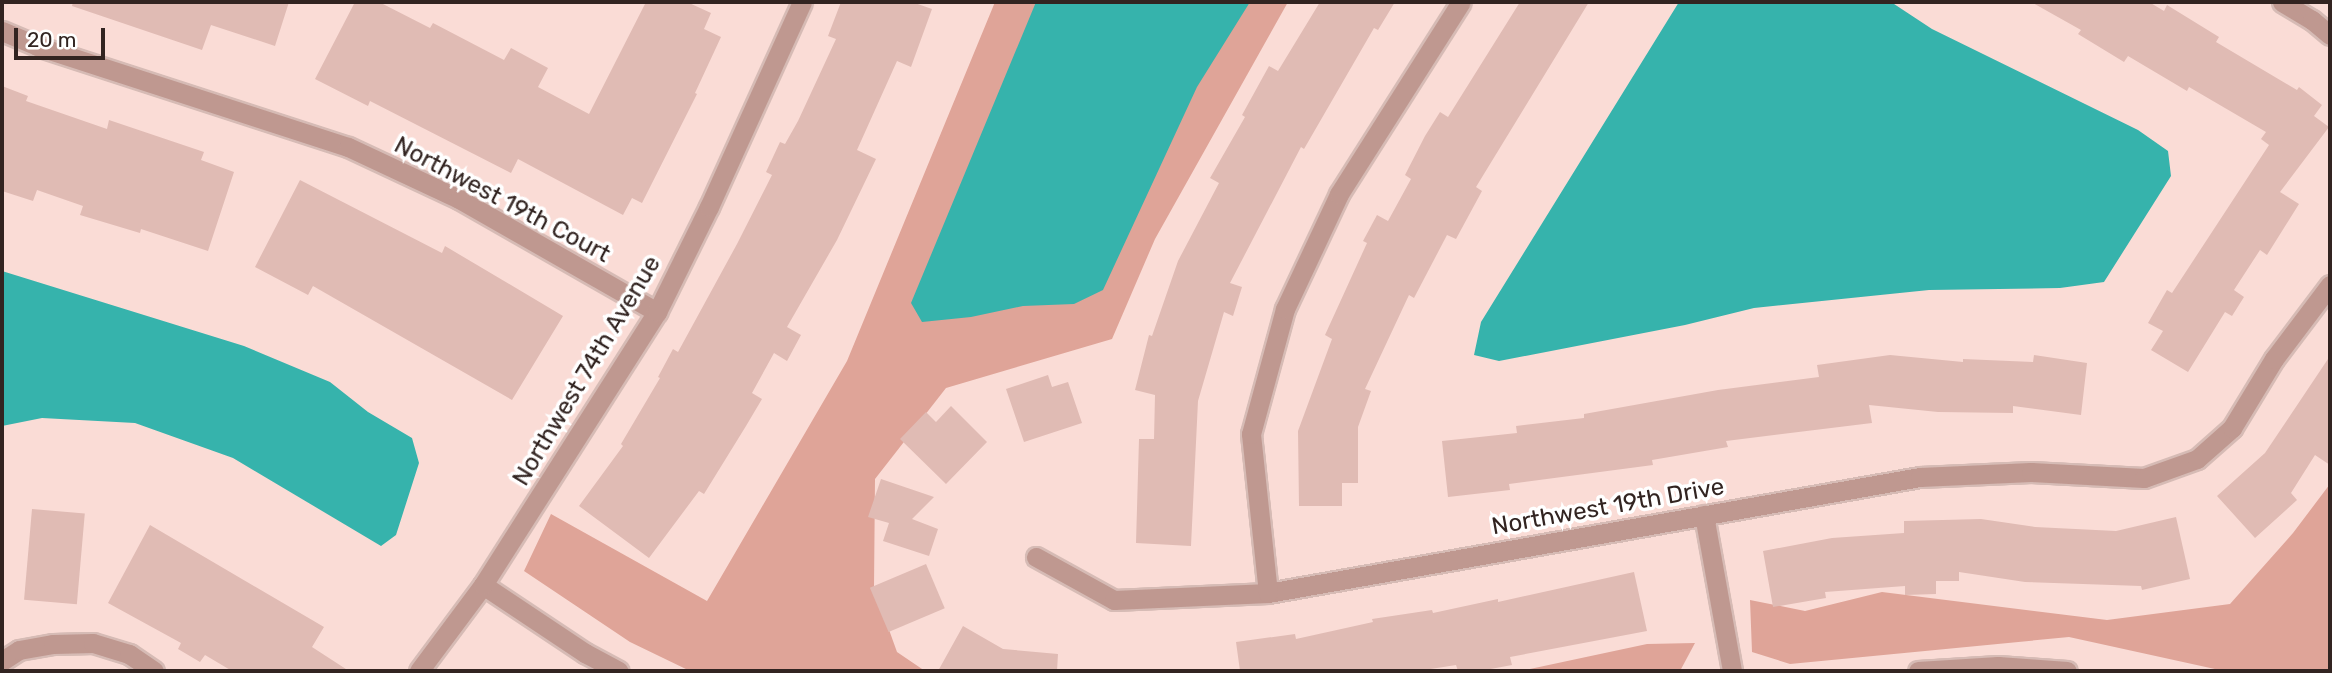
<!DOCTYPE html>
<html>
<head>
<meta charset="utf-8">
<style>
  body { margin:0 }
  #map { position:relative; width:2332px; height:673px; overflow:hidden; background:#fadcd6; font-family:Rubik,sans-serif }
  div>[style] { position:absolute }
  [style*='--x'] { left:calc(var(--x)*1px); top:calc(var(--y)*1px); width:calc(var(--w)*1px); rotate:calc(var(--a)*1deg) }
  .green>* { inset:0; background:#dfa498 }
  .water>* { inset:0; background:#36b3ac }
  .building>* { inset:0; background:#e0bbb4; transform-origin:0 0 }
  .roads { filter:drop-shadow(2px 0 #d6bbb5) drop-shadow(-2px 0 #d6bbb5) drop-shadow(0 2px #d6bbb5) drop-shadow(0 -2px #d6bbb5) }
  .minor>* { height:19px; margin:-9.5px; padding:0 9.5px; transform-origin:9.5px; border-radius:9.5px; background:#bf9890 }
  span { translate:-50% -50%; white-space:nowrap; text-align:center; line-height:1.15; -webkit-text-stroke:7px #fff; paint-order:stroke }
  .street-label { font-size:24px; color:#322421 }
  .frame { position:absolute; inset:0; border:4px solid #322421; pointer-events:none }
  .scale { position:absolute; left:14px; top:28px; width:91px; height:32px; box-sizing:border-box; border:4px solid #322421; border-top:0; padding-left:9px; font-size:21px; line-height:24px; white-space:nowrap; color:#322421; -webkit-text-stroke:5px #fff; paint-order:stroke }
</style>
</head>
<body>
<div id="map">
  <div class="green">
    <div style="clip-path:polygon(995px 2px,1288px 2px,1155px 239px,1112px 339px,946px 388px,875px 479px,874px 588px,897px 652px,925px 671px,690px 671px,630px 642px,524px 571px,551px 514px,707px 601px,847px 361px)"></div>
    <div style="clip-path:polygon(2330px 484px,2330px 668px,2325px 671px,2224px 671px,2069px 637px,1790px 664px,1752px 652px,1750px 600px,1805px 611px,1882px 592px,2107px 620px,2230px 604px,2293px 533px)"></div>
    <div style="clip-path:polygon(1695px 643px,1680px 671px,1520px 671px,1647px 644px)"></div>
  </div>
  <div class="water">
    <div style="clip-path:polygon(1036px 2px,1250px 2px,1197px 87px,1103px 290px,1074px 304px,1023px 306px,971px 317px,922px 322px,911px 303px)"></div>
    <div style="clip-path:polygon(1679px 2px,1891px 2px,1932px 29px,2138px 130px,2168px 151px,2171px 176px,2104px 282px,2060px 288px,1929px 290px,1754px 308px,1685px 325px,1499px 361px,1474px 355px,1481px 322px)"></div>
    <div style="clip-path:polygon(2px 271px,244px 346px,330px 382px,368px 412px,412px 438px,419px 463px,396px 535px,381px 546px,233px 458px,135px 423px,42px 418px,2px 426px)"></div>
  </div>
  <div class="building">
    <div style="clip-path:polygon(73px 2px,289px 2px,275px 46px,211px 25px,202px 50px,72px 6px)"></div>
    <div style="clip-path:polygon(355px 2px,379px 2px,430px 28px,433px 23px,504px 60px,511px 48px,548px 68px,538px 87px,589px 114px,646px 2px,687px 2px,711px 13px,704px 29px,721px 37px,695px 93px,697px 94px,642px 203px,632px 198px,623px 215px,518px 159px,511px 173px,370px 101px,368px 106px,315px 79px)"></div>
    <div style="clip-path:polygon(841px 2px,912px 2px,932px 9px,911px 67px,897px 61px,857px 150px,876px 159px,837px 240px,787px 327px,801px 335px,787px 361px,774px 353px,752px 393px,762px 399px,746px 426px,704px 494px,699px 491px,649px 558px,579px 506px,623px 446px,621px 444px,660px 378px,658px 377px,673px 349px,678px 352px,737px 244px,772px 175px,766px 172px,780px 142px,785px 144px,798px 121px,836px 39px,828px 36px)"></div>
    <div style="clip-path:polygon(1320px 2px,1395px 2px,1378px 30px,1374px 28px,1304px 149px,1301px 147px,1230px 283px,1242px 287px,1233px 316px,1224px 312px,1198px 401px,1191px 546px,1136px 543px,1139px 439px,1154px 439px,1155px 395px,1135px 390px,1149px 335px,1152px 336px,1178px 261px,1219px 183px,1210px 178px,1245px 117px,1242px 115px,1269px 66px,1278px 71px)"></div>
    <div style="clip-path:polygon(1520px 2px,1589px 2px,1476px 187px,1482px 191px,1456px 239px,1447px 235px,1414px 298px,1409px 295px,1365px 389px,1371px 391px,1358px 427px,1358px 483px,1342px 483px,1342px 506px,1299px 506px,1298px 431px,1332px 339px,1325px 335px,1367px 243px,1363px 241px,1377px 215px,1388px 221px,1411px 179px,1405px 175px,1425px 136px,1440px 112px,1448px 117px)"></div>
    <div style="clip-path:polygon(2031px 2px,2149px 2px,2164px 11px,2167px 5px,2219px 37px,2216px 42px,2297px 90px,2299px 87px,2322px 105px,2314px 116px,2329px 127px,2280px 192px,2299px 204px,2267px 255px,2260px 250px,2234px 290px,2244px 297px,2232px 316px,2225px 312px,2188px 372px,2151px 350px,2163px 331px,2148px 323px,2167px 290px,2172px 293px,2269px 145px,2261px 139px,2266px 132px,2189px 87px,2187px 91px,2128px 56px,2124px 62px,2078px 34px,2081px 30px)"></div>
    <div style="clip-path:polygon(2px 86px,28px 96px,26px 101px,107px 129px,109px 120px,204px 152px,201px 160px,234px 172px,208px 251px,141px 229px,140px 233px,80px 215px,83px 206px,37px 190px,33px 201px,2px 191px)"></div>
    <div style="clip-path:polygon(300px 180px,442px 253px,445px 246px,563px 316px,512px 400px,313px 286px,308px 295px,255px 267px)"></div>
    <div style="clip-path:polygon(1890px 355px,1963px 362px,1963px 359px,2033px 362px,2034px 355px,2087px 363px,2081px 415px,2013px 406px,2013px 413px,1938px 412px,1869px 405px,1872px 423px,1726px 441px,1728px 447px,1652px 460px,1653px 465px,1509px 484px,1510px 490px,1448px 497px,1442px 441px,1517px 433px,1516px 426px,1584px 418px,1584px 414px,1718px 390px,1819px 377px,1817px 365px)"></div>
    <div style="clip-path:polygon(2330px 356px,2330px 465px,2315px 455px,2291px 493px,2297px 500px,2255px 538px,2217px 496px,2265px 453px)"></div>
    <div style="clip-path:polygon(1048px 375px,1052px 387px,1068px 382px,1082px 423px,1024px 442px,1006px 389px)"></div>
    <div style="clip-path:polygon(951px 406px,987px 442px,946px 484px,900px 439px,926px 412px,936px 422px)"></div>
    <div style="clip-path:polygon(881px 479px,934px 497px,912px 519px,938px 529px,929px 556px,883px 541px,889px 523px,868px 517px)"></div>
    <div style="left:32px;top:509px;width:53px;height:91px;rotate:5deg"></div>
    <div style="clip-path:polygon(2176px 517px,2190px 579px,2142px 590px,2141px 586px,2025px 582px,1959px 572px,1959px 581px,1936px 581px,1936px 594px,1905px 595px,1905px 586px,1825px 592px,1826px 598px,1773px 607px,1763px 551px,1832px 538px,1904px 533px,1904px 521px,1981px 519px,2035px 527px,2116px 531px)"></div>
    <div style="clip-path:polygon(150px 525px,324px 627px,312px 647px,349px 671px,232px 671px,205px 655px,200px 662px,178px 649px,181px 643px,108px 603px)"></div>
    <div style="left:926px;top:564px;width:48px;height:61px;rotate:67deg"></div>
    <div style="clip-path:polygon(1634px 572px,1647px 631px,1510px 657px,1512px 665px,1480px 671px,1458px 671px,1456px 665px,1418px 671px,1240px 671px,1236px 642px,1295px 634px,1296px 639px,1373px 622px,1372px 619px,1432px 610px,1433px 613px,1498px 599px,1498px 602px)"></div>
    <div style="clip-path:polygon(963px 626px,1003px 649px,1058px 654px,1057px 671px,938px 671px)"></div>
  </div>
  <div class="roads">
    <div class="minor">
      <div style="--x:2282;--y:2;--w:35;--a:31"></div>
      <div style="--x:2312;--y:20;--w:23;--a:40"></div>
      <div style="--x:2;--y:31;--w:38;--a:23"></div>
      <div style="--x:37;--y:46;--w:327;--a:18"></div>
      <div style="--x:348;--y:147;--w:123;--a:25.1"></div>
      <div style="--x:459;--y:199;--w:228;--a:29.7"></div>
      <div style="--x:1704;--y:515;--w:158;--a:79.8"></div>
      <div style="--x:1036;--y:557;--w:89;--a:28.9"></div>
      <div style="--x:1114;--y:600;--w:154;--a:-2.6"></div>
      <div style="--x:1268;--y:593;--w:662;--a:-10.09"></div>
      <div style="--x:1920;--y:477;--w:111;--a:-2.6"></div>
      <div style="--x:2031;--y:472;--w:113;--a:3"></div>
      <div style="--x:2144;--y:478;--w:56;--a:-19.7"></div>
      <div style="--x:2197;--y:459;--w:47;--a:-41.5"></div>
      <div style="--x:2232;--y:428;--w:81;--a:-58.7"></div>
      <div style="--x:2274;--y:359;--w:93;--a:-52.9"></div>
      <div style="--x:483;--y:585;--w:123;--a:33.7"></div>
      <div style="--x:585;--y:653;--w:38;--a:28"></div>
      <div style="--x:1268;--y:593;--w:160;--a:-96.1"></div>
      <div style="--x:1251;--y:434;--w:130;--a:-74.8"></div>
      <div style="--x:1285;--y:309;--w:127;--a:-64.8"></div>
      <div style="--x:1339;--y:194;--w:227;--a:-57.6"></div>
      <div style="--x:2;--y:661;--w:20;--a:-33"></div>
      <div style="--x:19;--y:650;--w:35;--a:-10"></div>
      <div style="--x:53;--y:644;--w:40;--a:-1.4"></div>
      <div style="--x:93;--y:643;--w:38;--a:17"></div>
      <div style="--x:129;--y:654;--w:30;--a:34"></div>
      <div style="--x:419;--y:671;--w:107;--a:-53.3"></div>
      <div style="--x:483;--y:585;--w:324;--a:-57.5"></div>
      <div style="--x:657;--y:312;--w:117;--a:-63.7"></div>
      <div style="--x:709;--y:207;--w:225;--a:-65.6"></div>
      <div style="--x:1918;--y:671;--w:80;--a:-3.6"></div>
      <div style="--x:1998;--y:666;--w:69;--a:4.1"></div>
    </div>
  </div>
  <div class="street-label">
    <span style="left:502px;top:200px;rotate:28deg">Northwest 19th Court</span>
    <span style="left:587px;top:371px;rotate:-59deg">Northwest 74th Avenue</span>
    <span style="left:1608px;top:507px;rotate:-10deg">Northwest 19th Drive</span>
  </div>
  <div class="frame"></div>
  <div class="scale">20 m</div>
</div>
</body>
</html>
